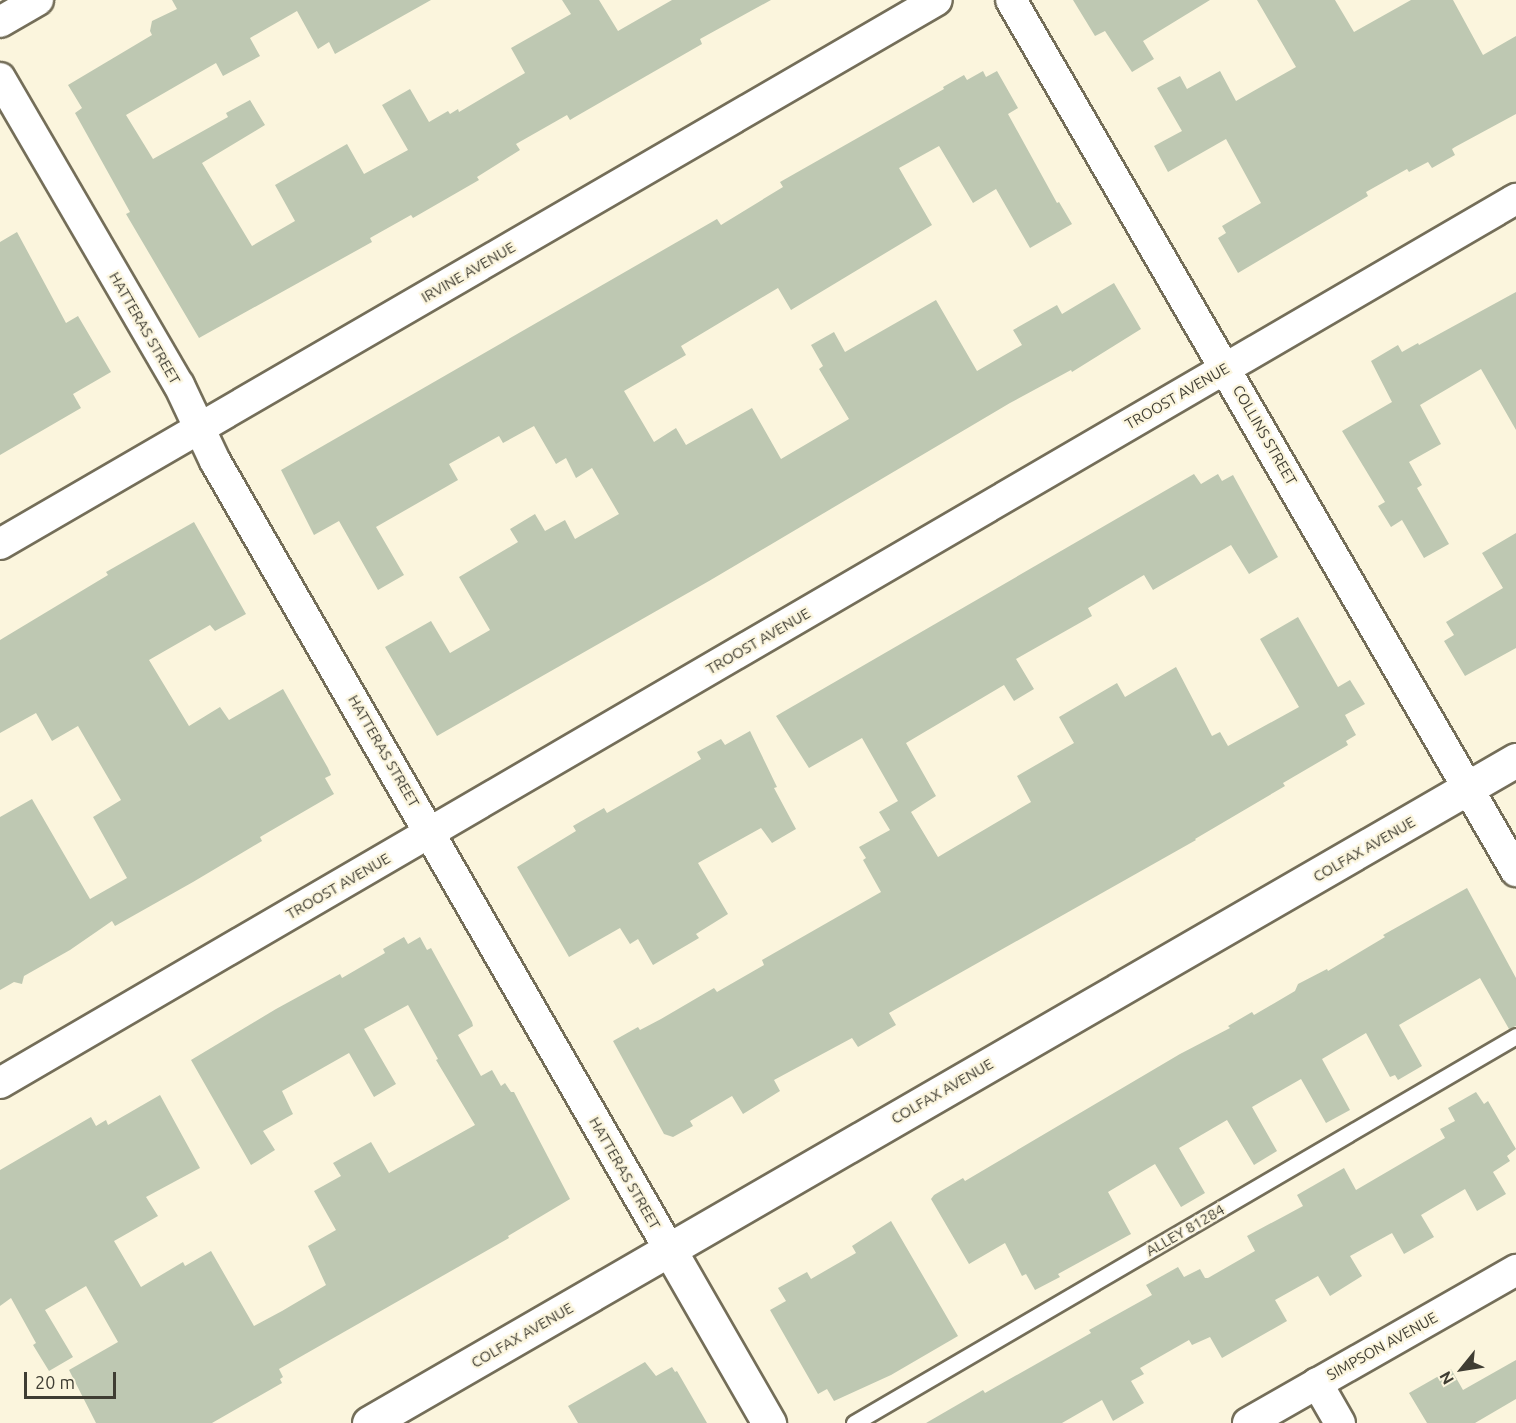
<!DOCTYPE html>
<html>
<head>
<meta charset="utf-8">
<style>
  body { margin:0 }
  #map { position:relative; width:1516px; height:1423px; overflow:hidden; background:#fbf5dd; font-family:Ubuntu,sans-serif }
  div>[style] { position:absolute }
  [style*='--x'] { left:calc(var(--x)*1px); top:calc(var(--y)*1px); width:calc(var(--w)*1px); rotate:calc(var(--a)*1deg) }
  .building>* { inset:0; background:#bec8b2 }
  .roads { filter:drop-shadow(2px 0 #746e59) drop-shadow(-2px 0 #746e59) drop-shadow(0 2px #746e59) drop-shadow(0 -2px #746e59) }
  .service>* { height:15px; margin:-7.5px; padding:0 7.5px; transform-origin:7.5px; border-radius:7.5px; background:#fff }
  .minor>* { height:30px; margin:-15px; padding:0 15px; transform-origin:15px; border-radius:15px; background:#fff }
  .tertiary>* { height:33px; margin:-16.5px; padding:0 16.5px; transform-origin:16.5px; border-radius:16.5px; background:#fff }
  .secondary>* { height:33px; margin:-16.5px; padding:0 16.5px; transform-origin:16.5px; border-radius:16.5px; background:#fff }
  span { translate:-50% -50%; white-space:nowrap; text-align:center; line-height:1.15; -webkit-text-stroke:4.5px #fbf5dd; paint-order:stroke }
  .street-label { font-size:15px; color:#3f3d33 }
  .north { position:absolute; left:1432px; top:1339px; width:60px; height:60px; -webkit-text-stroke:4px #fbf5dd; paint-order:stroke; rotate:240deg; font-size:16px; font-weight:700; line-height:24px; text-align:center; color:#3f3d33 }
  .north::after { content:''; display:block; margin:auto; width:21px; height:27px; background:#3f3d33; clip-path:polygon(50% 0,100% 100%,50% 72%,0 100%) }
  .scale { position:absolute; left:24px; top:1372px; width:92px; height:27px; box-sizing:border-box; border:3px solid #3f3d33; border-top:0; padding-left:8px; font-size:18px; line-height:21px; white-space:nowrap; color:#3f3d33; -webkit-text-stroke:4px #fbf5dd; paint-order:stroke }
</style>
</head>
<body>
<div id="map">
  <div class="building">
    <div style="clip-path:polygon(172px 0,431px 0,335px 54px,329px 42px,318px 49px,297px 11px,250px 38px,260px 56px,223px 76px,216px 63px,126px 115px,153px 159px,228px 117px,226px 113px,250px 100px,265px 125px,202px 163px,252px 246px,295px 221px,275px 185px,347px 144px,364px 174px,408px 150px,382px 105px,410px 89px,429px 122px,448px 111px,450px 114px,458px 109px,459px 112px,525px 73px,511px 48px,571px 14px,562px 0,599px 0,618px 31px,672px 0,771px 0,700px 39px,702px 44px,575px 117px,570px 120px,567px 115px,516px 144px,520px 150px,477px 177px,479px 180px,413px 218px,411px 215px,370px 238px,372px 242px,199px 338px,126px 214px,130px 212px,75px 113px,82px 108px,68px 85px,152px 35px,150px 31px,152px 21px,177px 9px)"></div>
    <div style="clip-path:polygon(1073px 0,1210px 0,1143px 41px,1154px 59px,1132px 72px,1105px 31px,1095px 36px)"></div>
    <div style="clip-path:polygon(1257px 0,1335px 0,1354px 32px,1411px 0,1453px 0,1483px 55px,1516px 36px,1516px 114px,1455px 147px,1452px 149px,1455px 155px,1432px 168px,1428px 162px,1409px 172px,1407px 169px,1366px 192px,1368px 196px,1238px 273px,1218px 238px,1226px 233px,1222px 226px,1261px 203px,1226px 139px,1168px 172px,1154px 146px,1182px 131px,1157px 88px,1180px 76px,1187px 89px,1220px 71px,1236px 101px,1296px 67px)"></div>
    <div style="clip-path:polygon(983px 71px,986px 77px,997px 71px,1018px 108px,1008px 114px,1057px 203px,1059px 202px,1072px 224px,1030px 248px,996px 189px,973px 203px,939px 146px,899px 168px,932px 225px,791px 310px,778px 288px,681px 346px,686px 355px,624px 391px,654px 442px,676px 428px,686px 445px,752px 408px,781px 459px,849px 419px,819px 369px,823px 366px,811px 345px,834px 332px,845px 352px,936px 300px,977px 371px,1022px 345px,1013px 330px,1057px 305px,1062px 314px,1114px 283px,1141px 329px,1072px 372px,1071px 370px,1010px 403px,709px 581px,437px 736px,385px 647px,431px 621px,450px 653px,490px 630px,459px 577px,518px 542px,510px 529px,535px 514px,545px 531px,565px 520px,575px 539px,619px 514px,592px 468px,576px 478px,566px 458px,556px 464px,534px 426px,503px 443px,499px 436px,449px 464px,458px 480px,376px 527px,404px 575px,378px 590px,339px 521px,314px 535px,281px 470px,717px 219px,721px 225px,783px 187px,780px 182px,944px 89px,943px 87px,964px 75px,967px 80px)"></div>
    <div style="clip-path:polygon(17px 232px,66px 323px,78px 316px,111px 372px,73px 394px,81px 408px,0 455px,0 242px)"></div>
    <div style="clip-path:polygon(1516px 292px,1516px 430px,1481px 369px,1420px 405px,1441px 444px,1409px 462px,1422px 485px,1417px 488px,1449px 544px,1424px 558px,1402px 520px,1391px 527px,1378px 506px,1385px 502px,1342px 431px,1392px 402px,1371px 361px,1398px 345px,1402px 352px,1418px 343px,1419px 345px)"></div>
    <div style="clip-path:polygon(1194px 474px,1201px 484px,1218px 474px,1222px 481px,1233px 475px,1278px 557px,1249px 574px,1231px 545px,1153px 590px,1144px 575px,1088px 608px,1092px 616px,1016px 659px,1034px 689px,1014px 701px,1004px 685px,906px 743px,936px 796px,911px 812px,938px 857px,1031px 802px,1017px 776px,1074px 743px,1059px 717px,1117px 683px,1125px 697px,1176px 667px,1212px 736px,1220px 732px,1228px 746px,1299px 707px,1260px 639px,1298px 617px,1338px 687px,1350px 680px,1365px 704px,1345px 715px,1356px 735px,1346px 741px,1348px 745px,1283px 783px,1285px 786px,1195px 839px,1196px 840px,889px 1013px,896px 1025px,858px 1047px,852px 1038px,774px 1080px,780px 1091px,743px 1114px,732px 1096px,690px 1121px,693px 1126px,673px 1137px,664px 1134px,613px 1041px,638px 1027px,640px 1030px,661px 1019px,714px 988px,717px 992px,764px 965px,762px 960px,881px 892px,863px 860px,866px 858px,859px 847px,890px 830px,879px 812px,898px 801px,862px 738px,809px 768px,776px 716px)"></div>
    <div style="clip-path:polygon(194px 522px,246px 614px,215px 631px,210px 625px,149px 660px,189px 726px,220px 707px,229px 720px,283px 689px,328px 768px,331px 775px,325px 778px,334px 794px,260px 837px,262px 841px,193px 882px,115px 926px,112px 921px,70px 950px,24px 976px,22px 984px,14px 982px,0 990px,0 817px,32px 799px,90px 899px,127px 878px,93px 817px,121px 800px,78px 726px,52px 741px,36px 713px,0 733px,0 640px,108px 575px,106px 572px)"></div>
    <div style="clip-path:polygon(1516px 533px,1516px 648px,1465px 676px,1444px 641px,1454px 635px,1446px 622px,1503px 588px,1482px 553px)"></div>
    <div style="clip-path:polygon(750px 731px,777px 787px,774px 788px,796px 829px,772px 843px,761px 828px,698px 863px,728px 914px,696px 934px,699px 938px,653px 965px,638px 939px,630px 944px,620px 928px,569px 957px,517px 867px,576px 831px,573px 826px,604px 808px,607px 813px,701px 759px,697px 752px,721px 739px,725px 745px)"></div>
    <div style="clip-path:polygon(1467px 888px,1516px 978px,1516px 1026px,1509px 1029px,1480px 978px,1399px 1025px,1422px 1066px,1398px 1080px,1395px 1075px,1390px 1077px,1366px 1033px,1322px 1059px,1350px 1110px,1326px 1123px,1301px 1079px,1252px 1107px,1277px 1151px,1254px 1165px,1227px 1120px,1179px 1148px,1205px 1193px,1181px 1207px,1155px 1164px,1108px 1192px,1131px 1234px,1058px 1274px,1060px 1277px,1035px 1290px,1026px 1274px,1022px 1276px,1005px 1243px,969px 1264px,931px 1199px,934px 1195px,963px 1178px,965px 1181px,1180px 1054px,1230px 1028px,1228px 1026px,1252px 1012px,1254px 1015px,1295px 991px,1298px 984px,1327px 969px,1328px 971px,1385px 937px,1383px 935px)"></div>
    <div style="clip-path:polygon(404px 937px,408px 944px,420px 937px,427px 950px,431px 948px,472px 1022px,473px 1026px,458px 1035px,481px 1076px,492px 1070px,501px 1086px,505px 1083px,511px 1092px,514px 1092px,570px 1199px,508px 1236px,509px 1238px,279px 1369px,283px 1377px,280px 1379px,282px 1383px,212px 1423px,96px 1423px,69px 1370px,118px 1342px,86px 1286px,45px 1310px,73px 1357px,49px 1371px,33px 1345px,36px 1343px,11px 1298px,0 1306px,0 1170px,91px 1117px,96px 1126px,106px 1120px,108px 1125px,160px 1095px,200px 1168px,146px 1197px,158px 1216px,114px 1241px,141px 1287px,183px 1262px,185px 1266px,211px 1251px,254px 1326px,282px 1311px,326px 1285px,308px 1246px,336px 1230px,314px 1191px,341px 1176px,333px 1163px,371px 1142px,389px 1173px,475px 1125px,436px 1060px,438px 1059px,408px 1005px,364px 1029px,396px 1084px,374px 1097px,349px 1053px,282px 1091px,293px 1114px,263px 1131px,275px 1150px,251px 1165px,191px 1060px,276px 1009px,340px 974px,342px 978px,385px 953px,383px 949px)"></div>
    <div style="clip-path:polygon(1476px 1092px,1484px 1104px,1488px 1101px,1516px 1149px,1507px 1156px,1510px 1161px,1493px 1172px,1506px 1194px,1477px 1211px,1465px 1189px,1421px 1215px,1434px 1237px,1404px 1254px,1392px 1233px,1350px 1256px,1362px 1276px,1330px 1296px,1318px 1276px,1275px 1300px,1287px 1321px,1222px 1358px,1210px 1337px,1192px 1345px,1189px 1340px,1140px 1368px,1144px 1374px,1131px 1381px,1144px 1403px,1113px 1421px,1102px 1400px,1062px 1423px,926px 1423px,983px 1390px,985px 1393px,1091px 1333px,1089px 1330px,1152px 1295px,1146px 1285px,1178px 1267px,1184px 1277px,1200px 1269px,1205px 1278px,1208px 1278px,1255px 1251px,1247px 1236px,1303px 1206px,1297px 1195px,1344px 1168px,1356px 1190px,1445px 1138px,1440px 1129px,1455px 1121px,1448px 1108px)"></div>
    <div style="clip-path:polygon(891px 1221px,958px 1336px,891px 1375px,834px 1401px,827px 1389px,818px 1394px,770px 1310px,786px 1301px,778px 1288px,807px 1272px,811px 1279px,856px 1253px,852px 1246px)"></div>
    <div style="clip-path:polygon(1516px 1360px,1516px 1399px,1475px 1423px,1427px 1423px,1409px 1393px,1451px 1369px,1463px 1390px)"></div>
    <div style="clip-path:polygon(645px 1362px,656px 1376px,672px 1367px,675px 1372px,677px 1371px,707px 1423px,578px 1423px,568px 1406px)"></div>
  </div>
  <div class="roads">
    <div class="service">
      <div style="--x:854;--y:1423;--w:767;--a:-30.31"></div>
    </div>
    <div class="minor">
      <div style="--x:1011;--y:0;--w:1007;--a:59.9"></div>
      <div style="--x:0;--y:22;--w:44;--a:-30.1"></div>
      <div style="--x:0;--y:78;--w:355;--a:59.8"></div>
      <div style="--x:179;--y:385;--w:84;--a:64.7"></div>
      <div style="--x:215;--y:461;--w:909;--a:60.05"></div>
      <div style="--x:0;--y:544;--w:1083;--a:-30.14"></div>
      <div style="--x:0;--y:1083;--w:1755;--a:-30.25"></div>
      <div style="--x:1317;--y:1383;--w:46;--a:60.1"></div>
      <div style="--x:1248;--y:1423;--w:309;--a:-29.7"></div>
    </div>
    <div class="tertiary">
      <div style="--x:669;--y:1249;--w:201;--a:60.1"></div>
    </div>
    <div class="secondary">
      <div style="--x:369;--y:1423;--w:1325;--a:-30.03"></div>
    </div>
  </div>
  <div class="street-label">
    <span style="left:468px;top:272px;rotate:-30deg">IRVINE AVENUE</span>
    <span style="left:145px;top:328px;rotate:60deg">HATTERAS STREET</span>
    <span style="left:1177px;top:396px;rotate:-30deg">TROOST AVENUE</span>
    <span style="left:1265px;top:435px;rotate:60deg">COLLINS STREET</span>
    <span style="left:758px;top:641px;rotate:-30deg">TROOST AVENUE</span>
    <span style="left:384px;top:751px;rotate:60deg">HATTERAS STREET</span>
    <span style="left:1364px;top:849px;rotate:-30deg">COLFAX AVENUE</span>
    <span style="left:338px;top:886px;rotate:-30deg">TROOST AVENUE</span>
    <span style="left:942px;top:1091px;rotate:-30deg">COLFAX AVENUE</span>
    <span style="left:625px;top:1173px;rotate:60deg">HATTERAS STREET</span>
    <span style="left:1185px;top:1230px;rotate:-30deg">ALLEY 81284</span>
    <span style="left:522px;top:1335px;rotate:-30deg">COLFAX AVENUE</span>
    <span style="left:1382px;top:1346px;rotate:-29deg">SIMPSON AVENUE</span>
  </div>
  <div class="north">N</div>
  <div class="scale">20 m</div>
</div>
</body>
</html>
